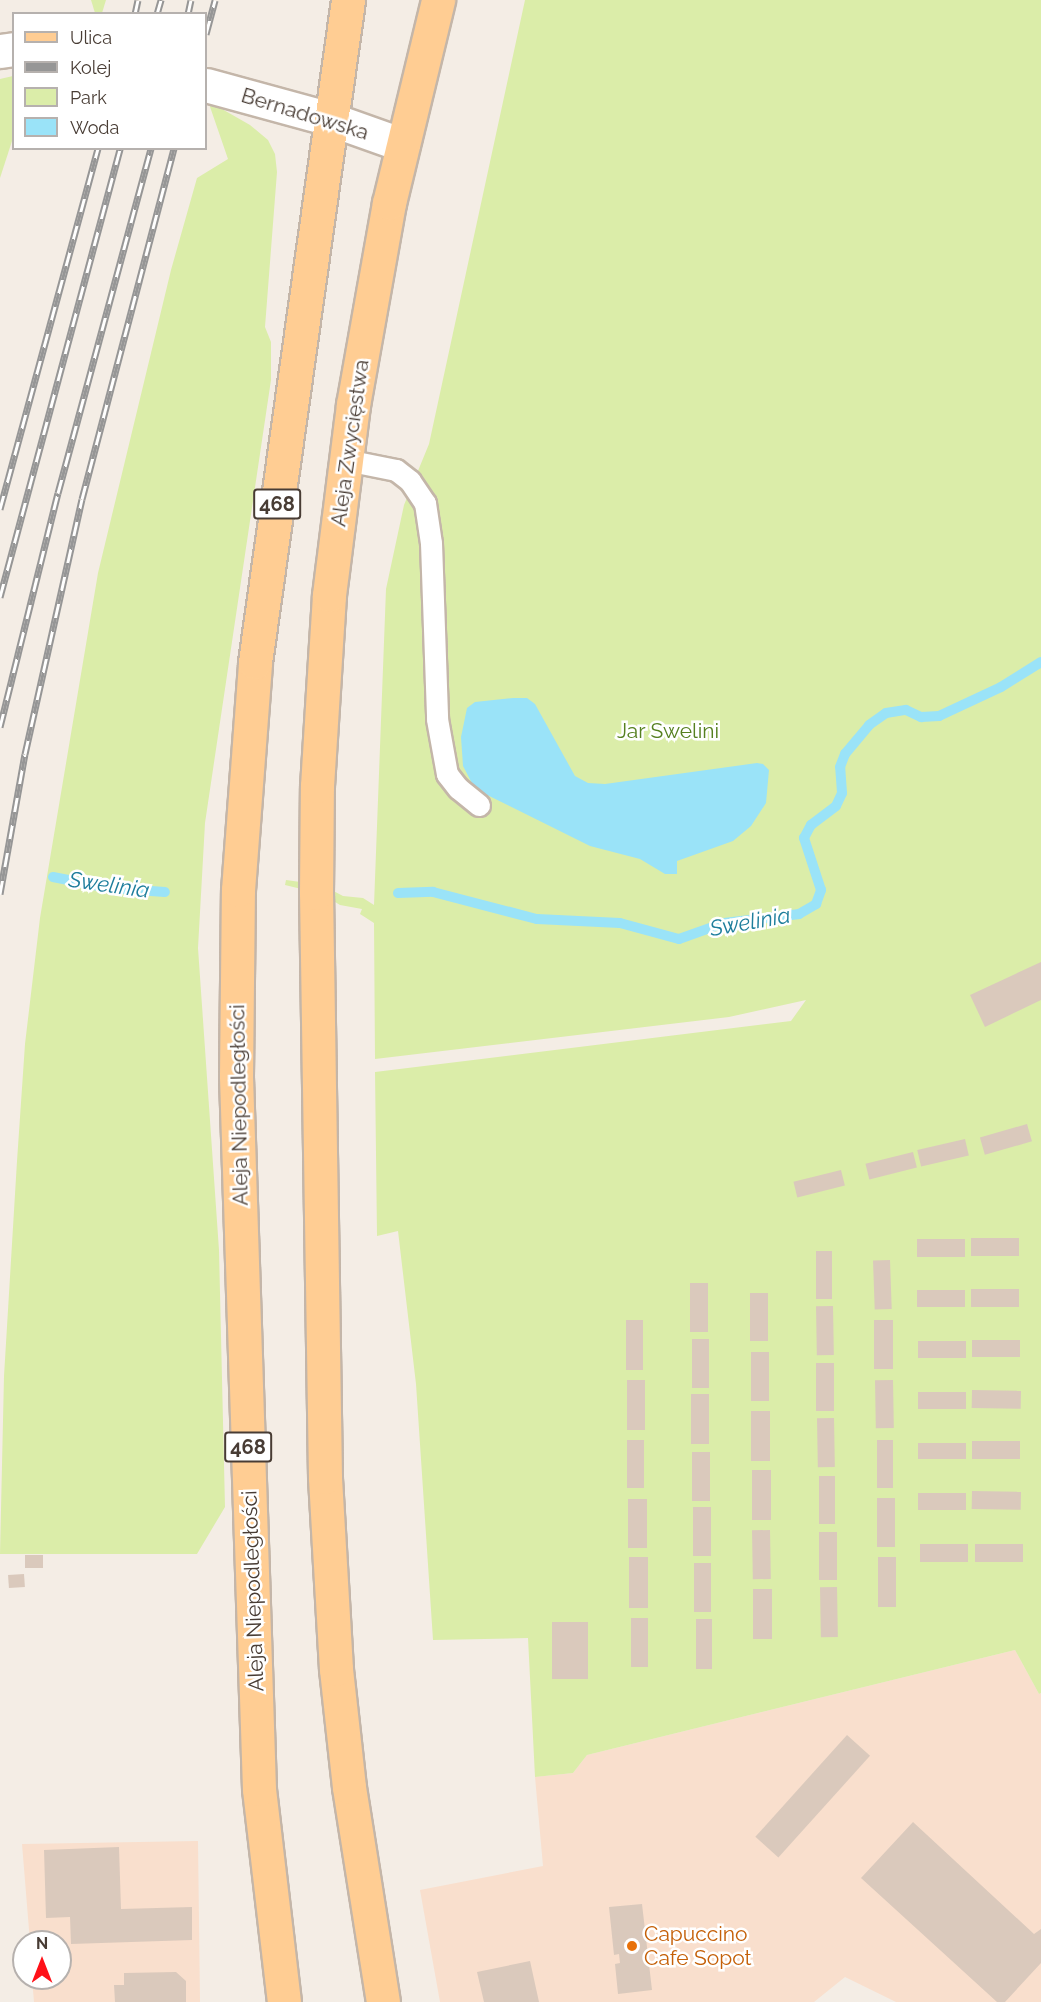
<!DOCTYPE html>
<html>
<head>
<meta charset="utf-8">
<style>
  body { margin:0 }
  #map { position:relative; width:1041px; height:2002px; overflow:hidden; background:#f4ede5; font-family:Raleway,sans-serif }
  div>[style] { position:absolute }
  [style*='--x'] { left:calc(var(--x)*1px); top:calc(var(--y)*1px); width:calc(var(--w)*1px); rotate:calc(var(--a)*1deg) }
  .commercial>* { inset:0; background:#f9dfcd }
  .green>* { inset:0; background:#dbeda9 }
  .water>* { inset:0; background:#9ae3f8 }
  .stream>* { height:10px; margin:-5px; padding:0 5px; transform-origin:5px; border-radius:5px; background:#9ae3f8 }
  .building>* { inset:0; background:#dac9bc; transform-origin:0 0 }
  .roads { filter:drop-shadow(2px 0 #c4b6a9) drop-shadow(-2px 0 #c4b6a9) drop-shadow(0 2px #c4b6a9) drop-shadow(0 -2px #c4b6a9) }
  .lane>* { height:21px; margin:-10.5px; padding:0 10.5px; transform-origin:10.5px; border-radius:10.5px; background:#fff }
  .street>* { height:33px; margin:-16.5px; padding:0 16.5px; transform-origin:16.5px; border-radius:16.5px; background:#fff }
  .primary>* { height:33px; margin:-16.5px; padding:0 16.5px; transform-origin:16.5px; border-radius:16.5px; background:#ffcd93 }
  .rail>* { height:7px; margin-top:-3.5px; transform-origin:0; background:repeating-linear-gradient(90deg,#fff 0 14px,#969696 0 28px); box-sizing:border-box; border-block:2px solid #969696 }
  .dots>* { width:16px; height:16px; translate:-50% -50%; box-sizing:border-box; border:3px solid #fff; border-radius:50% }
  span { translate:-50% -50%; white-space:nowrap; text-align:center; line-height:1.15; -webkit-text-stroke:5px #fff; paint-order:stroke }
  .shield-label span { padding:2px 4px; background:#fff; border:2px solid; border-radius:4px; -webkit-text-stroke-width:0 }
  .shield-label { font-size:20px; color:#483c34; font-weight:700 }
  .street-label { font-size:21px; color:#483c34 }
  .park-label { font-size:21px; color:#568020 }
  .food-label { font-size:21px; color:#c56008 }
  .left { translate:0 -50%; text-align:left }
  .water-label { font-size:22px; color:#1e7e9c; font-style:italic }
  .legend { position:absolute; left:12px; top:12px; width:195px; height:138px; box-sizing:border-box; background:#fff; border:2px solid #b6b1ae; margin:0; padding:8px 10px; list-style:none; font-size:18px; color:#483c34 }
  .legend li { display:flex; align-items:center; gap:12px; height:30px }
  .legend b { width:30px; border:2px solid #b6b1ae }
  .north { position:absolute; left:12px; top:1930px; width:60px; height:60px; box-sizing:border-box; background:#fff; border:2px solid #b6b1ae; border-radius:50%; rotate:0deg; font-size:16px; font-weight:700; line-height:24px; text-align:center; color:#483c34 }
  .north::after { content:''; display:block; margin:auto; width:21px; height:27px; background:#ff1118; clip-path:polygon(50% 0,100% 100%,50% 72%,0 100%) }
</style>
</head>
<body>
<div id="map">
  <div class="commercial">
    <div style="clip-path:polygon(1015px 1650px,1039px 1694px,1041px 1693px,1041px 2002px,896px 2002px,845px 1977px,814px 2002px,440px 2002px,420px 1890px,543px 1866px,535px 1777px,573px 1773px,587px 1755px)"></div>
    <div style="clip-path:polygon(198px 1841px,200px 2002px,34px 2002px,32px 1978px,60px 1978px,60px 1942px,30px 1942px,22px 1844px)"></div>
  </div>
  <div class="green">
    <div style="clip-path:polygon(91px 0,106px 0,102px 13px,95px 13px)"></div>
    <div style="clip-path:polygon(525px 0,1041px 0,1041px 1693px,1039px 1694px,1015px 1650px,587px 1755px,573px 1773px,535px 1777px,528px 1638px,433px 1640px,416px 1384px,398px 1231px,377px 1236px,375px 1072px,791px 1021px,806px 1000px,729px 1017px,375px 1059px,374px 923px,360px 914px,362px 909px,340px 905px,322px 894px,285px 885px,286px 880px,322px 885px,343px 896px,363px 898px,374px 905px,386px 589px,404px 505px,429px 444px)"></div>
    <div style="clip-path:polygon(13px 76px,13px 138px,0 178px,0 79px)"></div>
    <div style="clip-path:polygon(208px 101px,250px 125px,268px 140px,275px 154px,277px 172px,265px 327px,271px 342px,271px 380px,205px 823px,198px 948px,219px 1250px,225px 1507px,197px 1554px,0 1554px,4px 1376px,17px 1161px,25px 1044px,40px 918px,98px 573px,171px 270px,197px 178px,228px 159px)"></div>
  </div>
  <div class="water">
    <div style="clip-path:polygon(513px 698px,527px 698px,535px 704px,575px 776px,588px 783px,605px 784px,757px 763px,763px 764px,769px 770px,766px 803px,751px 826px,733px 841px,677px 861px,677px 874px,665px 874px,640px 859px,590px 846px,475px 789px,463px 766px,461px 737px,467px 708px,475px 702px)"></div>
  </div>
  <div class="stream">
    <div style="--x:53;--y:877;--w:57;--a:11.1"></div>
    <div style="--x:109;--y:888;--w:56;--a:4.1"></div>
    <div style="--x:398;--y:893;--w:35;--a:-2"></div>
    <div style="--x:433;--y:892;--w:107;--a:14.6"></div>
    <div style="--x:537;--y:919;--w:83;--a:2.8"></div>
    <div style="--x:620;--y:923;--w:61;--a:15.2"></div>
    <div style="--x:679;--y:939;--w:48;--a:-19.6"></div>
    <div style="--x:724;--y:923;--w:76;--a:-6.8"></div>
    <div style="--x:799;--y:914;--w:20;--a:-30"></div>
    <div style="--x:816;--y:904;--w:15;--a:-70"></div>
    <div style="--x:821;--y:890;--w:55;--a:-108.1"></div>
    <div style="--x:804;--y:838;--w:15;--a:-62"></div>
    <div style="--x:811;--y:825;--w:31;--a:-37"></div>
    <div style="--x:836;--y:806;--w:14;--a:-65"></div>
    <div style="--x:842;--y:793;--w:26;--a:-94"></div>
    <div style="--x:840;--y:767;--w:14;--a:-69"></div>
    <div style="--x:845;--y:754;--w:38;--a:-50"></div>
    <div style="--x:869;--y:725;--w:21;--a:-35"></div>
    <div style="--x:886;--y:713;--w:20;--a:-9"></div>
    <div style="--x:906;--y:710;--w:17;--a:25"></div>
    <div style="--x:921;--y:717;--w:18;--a:-3"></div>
    <div style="--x:939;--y:716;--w:68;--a:-25.1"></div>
    <div style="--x:1001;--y:687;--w:47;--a:-32"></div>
  </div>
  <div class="building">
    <div style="clip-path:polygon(1041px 962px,1041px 1000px,985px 1027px,970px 995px)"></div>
    <div style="left:1027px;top:1124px;width:18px;height:49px;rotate:74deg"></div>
    <div style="left:965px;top:1139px;width:17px;height:49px;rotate:77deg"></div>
    <div style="left:913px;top:1152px;width:16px;height:49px;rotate:76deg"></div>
    <div style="left:841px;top:1170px;width:16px;height:49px;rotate:76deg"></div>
    <div style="left:971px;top:1238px;width:48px;height:18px"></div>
    <div style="left:965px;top:1239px;width:18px;height:48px;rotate:90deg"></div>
    <div style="left:816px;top:1251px;width:16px;height:48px"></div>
    <div style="left:890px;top:1260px;width:49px;height:17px;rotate:88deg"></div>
    <div style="left:690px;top:1283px;width:18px;height:49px"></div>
    <div style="left:971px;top:1289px;width:48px;height:18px"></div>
    <div style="left:917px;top:1290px;width:48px;height:17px"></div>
    <div style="left:750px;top:1293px;width:18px;height:48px"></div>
    <div style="left:833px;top:1306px;width:49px;height:17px;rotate:89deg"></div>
    <div style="left:626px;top:1320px;width:17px;height:50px"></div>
    <div style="left:874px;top:1320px;width:19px;height:49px"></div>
    <div style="left:692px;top:1339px;width:17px;height:49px"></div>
    <div style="left:972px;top:1340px;width:48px;height:17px"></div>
    <div style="left:966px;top:1341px;width:17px;height:48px;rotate:90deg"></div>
    <div style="left:751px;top:1352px;width:18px;height:49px"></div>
    <div style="left:816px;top:1363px;width:18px;height:48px"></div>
    <div style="left:627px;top:1380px;width:18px;height:50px"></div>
    <div style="left:893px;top:1380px;width:48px;height:18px;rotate:89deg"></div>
    <div style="left:972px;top:1390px;width:49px;height:18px;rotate:1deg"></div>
    <div style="left:918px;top:1392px;width:48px;height:17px"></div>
    <div style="left:691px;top:1394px;width:18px;height:50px"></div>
    <div style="left:751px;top:1411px;width:19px;height:50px"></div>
    <div style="left:834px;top:1418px;width:49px;height:17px;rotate:89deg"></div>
    <div style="left:627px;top:1440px;width:17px;height:48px"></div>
    <div style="left:877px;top:1440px;width:16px;height:48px"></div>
    <div style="left:972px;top:1441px;width:48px;height:18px"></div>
    <div style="left:918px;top:1443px;width:48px;height:16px"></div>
    <div style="left:692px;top:1452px;width:18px;height:49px"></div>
    <div style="left:771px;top:1470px;width:50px;height:19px;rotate:90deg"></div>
    <div style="left:819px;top:1476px;width:16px;height:48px"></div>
    <div style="left:972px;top:1491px;width:49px;height:18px;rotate:1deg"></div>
    <div style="left:918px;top:1493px;width:48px;height:17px"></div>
    <div style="left:877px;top:1498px;width:18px;height:49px"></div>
    <div style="left:628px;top:1499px;width:19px;height:49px"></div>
    <div style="left:711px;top:1507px;width:49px;height:18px;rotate:90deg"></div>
    <div style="left:770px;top:1530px;width:49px;height:18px;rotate:89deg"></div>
    <div style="left:819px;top:1532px;width:18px;height:48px"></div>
    <div style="left:920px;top:1544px;width:48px;height:18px"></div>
    <div style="left:975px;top:1544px;width:48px;height:18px"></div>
    <div style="left:25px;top:1555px;width:18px;height:13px"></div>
    <div style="left:629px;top:1557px;width:19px;height:51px"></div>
    <div style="left:896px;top:1557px;width:50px;height:18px;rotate:90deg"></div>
    <div style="left:694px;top:1563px;width:17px;height:49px"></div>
    <div style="left:24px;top:1574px;width:13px;height:16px;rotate:86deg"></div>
    <div style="left:837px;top:1587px;width:50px;height:17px;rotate:89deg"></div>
    <div style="left:753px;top:1589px;width:19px;height:50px"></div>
    <div style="left:631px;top:1618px;width:17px;height:49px"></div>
    <div style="left:696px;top:1619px;width:16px;height:50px"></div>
    <div style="left:552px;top:1622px;width:36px;height:57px"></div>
    <div style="left:847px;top:1735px;width:31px;height:137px;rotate:42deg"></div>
    <div style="clip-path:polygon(913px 1822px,1034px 1934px,1041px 1929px,1041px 1963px,1005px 2002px,997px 2002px,861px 1878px)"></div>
    <div style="clip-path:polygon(119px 1847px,121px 1909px,192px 1907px,192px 1940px,71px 1944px,70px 1917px,46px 1918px,44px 1850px)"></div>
    <div style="clip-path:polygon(642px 1904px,652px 1990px,618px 1994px,615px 1964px,620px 1963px,619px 1954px,614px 1955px,609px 1907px)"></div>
    <div style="clip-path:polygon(530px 1961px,539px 2002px,484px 2002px,477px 1972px)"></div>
    <div style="clip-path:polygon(176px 1972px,186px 1981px,186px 2002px,115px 2002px,114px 1985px,124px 1985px,124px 1973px)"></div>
  </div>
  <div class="roads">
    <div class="lane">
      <div style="--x:346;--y:460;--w:51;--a:11.3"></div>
      <div style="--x:396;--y:470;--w:18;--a:38"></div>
      <div style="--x:410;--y:481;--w:27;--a:56"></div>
      <div style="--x:425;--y:503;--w:40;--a:81.5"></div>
      <div style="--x:431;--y:543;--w:176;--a:88"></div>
      <div style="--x:437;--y:719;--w:56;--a:79.7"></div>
      <div style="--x:447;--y:774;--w:18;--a:52"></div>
      <div style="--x:458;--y:788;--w:27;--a:39"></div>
    </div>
    <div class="street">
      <div style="--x:0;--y:51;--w:14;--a:-8"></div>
      <div style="--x:206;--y:85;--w:129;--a:15.3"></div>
      <div style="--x:330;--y:119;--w:77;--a:19.6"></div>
    </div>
    <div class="primary">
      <div style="--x:284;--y:2002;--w:214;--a:-96.7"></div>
      <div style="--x:259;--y:1789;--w:713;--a:-91.85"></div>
      <div style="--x:236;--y:1076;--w:186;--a:-89.4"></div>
      <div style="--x:238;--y:890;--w:229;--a:-85.7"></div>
      <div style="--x:255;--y:662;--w:669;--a:-82"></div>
      <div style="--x:383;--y:2002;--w:218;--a:-99"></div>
      <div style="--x:349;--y:1787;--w:119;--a:-96.3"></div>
      <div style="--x:336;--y:1669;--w:192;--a:-93.3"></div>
      <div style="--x:325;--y:1477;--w:584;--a:-90.88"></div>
      <div style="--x:316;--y:893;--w:107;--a:-89.5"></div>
      <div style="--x:317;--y:786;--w:191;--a:-86.4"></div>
      <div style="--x:329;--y:595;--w:192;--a:-82.8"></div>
      <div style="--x:353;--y:405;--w:205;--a:-79.9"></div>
      <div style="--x:389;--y:203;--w:209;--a:-76.4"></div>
    </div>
  </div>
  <div class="rail">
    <div style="--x:135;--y:14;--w:14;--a:-78"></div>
    <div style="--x:157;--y:14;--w:15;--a:-74"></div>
    <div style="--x:188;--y:14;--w:14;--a:-78"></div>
    <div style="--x:206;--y:34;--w:35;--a:-75"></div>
    <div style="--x:0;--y:509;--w:374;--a:-74.8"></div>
    <div style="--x:0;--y:597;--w:465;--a:-75"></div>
    <div style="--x:0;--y:727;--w:241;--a:-76.1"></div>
    <div style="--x:58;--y:493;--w:357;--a:-74.9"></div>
    <div style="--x:0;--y:894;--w:142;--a:-79.9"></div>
    <div style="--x:25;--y:754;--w:261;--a:-77.4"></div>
    <div style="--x:82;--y:499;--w:363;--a:-75.3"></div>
  </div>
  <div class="dots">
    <div style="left:632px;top:1946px;background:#e8710a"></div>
  </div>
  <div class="shield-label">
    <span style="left:277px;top:504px">468</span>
    <span style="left:248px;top:1447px">468</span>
  </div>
  <div class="street-label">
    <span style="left:305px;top:114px;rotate:17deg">Bernadowska</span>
    <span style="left:350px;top:443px;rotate:-82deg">Aleja Zwycięstwa</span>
    <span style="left:239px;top:1105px;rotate:-91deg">Aleja Niepodległości</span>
    <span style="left:253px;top:1591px;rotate:-92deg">Aleja Niepodległości</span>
  </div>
  <div class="park-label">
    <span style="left:668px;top:731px">Jar Swelini</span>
  </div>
  <div class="food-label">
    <span class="left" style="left:644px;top:1946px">Capuccino<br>Cafe Sopot</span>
  </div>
  <div class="water-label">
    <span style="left:109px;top:885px;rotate:8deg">Swelinia</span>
    <span style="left:750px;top:922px;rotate:-10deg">Swelinia</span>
  </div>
  <ul class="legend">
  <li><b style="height:8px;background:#ffcd93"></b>Ulica</li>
  <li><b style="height:8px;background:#969696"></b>Kolej</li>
  <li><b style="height:16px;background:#dbeda9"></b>Park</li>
  <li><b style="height:16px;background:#9ae3f8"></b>Woda</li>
  </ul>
  <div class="north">N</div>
</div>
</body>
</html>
